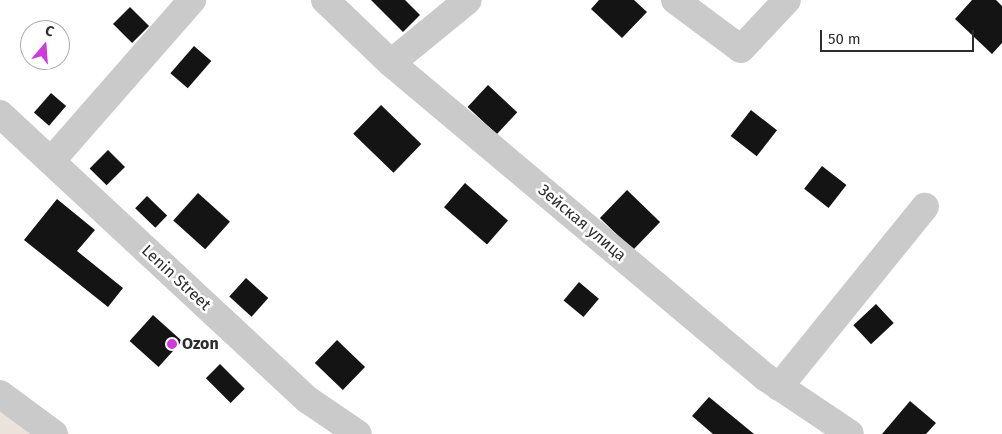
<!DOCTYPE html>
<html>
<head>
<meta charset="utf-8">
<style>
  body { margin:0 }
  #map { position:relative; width:1002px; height:434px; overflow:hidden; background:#fff; font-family:"Fira Sans",sans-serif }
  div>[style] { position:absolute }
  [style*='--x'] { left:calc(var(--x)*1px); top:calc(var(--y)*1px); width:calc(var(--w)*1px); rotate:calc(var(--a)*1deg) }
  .green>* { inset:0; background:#eae2db }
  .building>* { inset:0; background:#141414; transform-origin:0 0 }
  .minor>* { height:28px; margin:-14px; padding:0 14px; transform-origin:14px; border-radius:14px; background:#cacaca }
  .dots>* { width:14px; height:14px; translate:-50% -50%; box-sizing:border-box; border:2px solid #fff; border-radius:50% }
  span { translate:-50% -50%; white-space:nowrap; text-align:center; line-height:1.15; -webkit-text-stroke:5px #fff; paint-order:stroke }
  .street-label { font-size:16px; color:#2d2d2d }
  .poi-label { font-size:16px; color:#2d2d2d; font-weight:700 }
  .left { translate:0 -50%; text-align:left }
  .north { position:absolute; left:20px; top:20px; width:50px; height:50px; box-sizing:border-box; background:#fff; border:1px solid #ababab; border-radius:50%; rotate:18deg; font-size:14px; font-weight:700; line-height:20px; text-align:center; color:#2d2d2d }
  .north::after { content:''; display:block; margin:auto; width:18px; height:22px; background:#cf3ada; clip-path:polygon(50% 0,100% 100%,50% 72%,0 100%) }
  .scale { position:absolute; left:820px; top:30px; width:154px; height:22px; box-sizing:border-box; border:2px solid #2d2d2d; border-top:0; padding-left:6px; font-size:15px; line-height:18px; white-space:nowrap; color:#2d2d2d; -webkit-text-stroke:4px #fff; paint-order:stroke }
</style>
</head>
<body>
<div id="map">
  <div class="green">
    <div style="clip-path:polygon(0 382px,70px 434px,0 434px)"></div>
  </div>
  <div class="building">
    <div style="clip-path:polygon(371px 0,405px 0,420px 15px,403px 32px)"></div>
    <div style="clip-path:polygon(599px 0,634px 0,647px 12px,622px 38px,591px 9px)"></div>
    <div style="clip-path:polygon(972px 0,996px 0,1002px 6px,1002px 43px,992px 54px,955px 19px)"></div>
    <div style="left:130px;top:7px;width:27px;height:24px;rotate:45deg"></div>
    <div style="left:194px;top:46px;width:23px;height:36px;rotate:41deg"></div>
    <div style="left:488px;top:85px;width:40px;height:30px;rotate:43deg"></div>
    <div style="left:51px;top:93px;width:20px;height:26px;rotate:41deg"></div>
    <div style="left:381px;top:105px;width:56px;height:40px;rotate:44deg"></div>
    <div style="left:751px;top:110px;width:33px;height:33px;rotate:38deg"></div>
    <div style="left:108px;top:150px;width:24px;height:26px;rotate:45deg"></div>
    <div style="left:822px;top:166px;width:31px;height:29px;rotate:38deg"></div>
    <div style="left:465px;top:183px;width:57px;height:32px;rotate:41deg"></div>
    <div style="left:627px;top:190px;width:46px;height:39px;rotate:44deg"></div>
    <div style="left:198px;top:193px;width:43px;height:37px;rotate:42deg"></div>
    <div style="left:147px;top:196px;width:28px;height:17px;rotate:44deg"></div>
    <div style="clip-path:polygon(57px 199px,95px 230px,77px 251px,123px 288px,108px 307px,24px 240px)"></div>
    <div style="left:246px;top:278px;width:30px;height:25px;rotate:42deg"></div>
    <div style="left:579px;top:282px;width:26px;height:24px;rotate:40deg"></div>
    <div style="left:876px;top:304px;width:26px;height:31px;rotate:47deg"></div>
    <div style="left:153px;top:315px;width:39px;height:35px;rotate:42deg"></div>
    <div style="left:337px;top:340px;width:39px;height:32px;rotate:44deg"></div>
    <div style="left:220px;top:364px;width:35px;height:20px;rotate:45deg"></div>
    <div style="clip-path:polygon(709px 397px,754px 434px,713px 434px,692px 416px)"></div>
    <div style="clip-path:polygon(910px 401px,936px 423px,926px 434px,882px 434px)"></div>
  </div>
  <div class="minor">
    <div style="--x:325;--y:0;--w:91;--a:43.7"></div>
    <div style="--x:391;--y:63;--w:488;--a:40"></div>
    <div style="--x:765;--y:377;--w:102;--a:33.8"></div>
    <div style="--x:675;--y:0;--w:82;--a:36.6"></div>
    <div style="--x:741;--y:49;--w:67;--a:-46.8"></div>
    <div style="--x:391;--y:63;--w:99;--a:-39.3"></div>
    <div style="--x:0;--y:114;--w:420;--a:42.9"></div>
    <div style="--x:308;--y:400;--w:60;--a:34.2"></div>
    <div style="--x:52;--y:160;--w:213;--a:-48.8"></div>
    <div style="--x:779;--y:387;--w:232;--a:-51"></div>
    <div style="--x:0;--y:394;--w:67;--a:36.5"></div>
  </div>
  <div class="dots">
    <div style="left:172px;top:344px;background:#cf3ada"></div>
  </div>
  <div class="street-label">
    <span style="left:582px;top:223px;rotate:40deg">Зейская улица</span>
    <span style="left:176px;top:278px;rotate:43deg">Lenin Street</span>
  </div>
  <div class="poi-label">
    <span class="left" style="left:182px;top:344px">Ozon</span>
  </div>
  <div class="north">С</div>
  <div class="scale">50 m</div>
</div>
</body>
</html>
